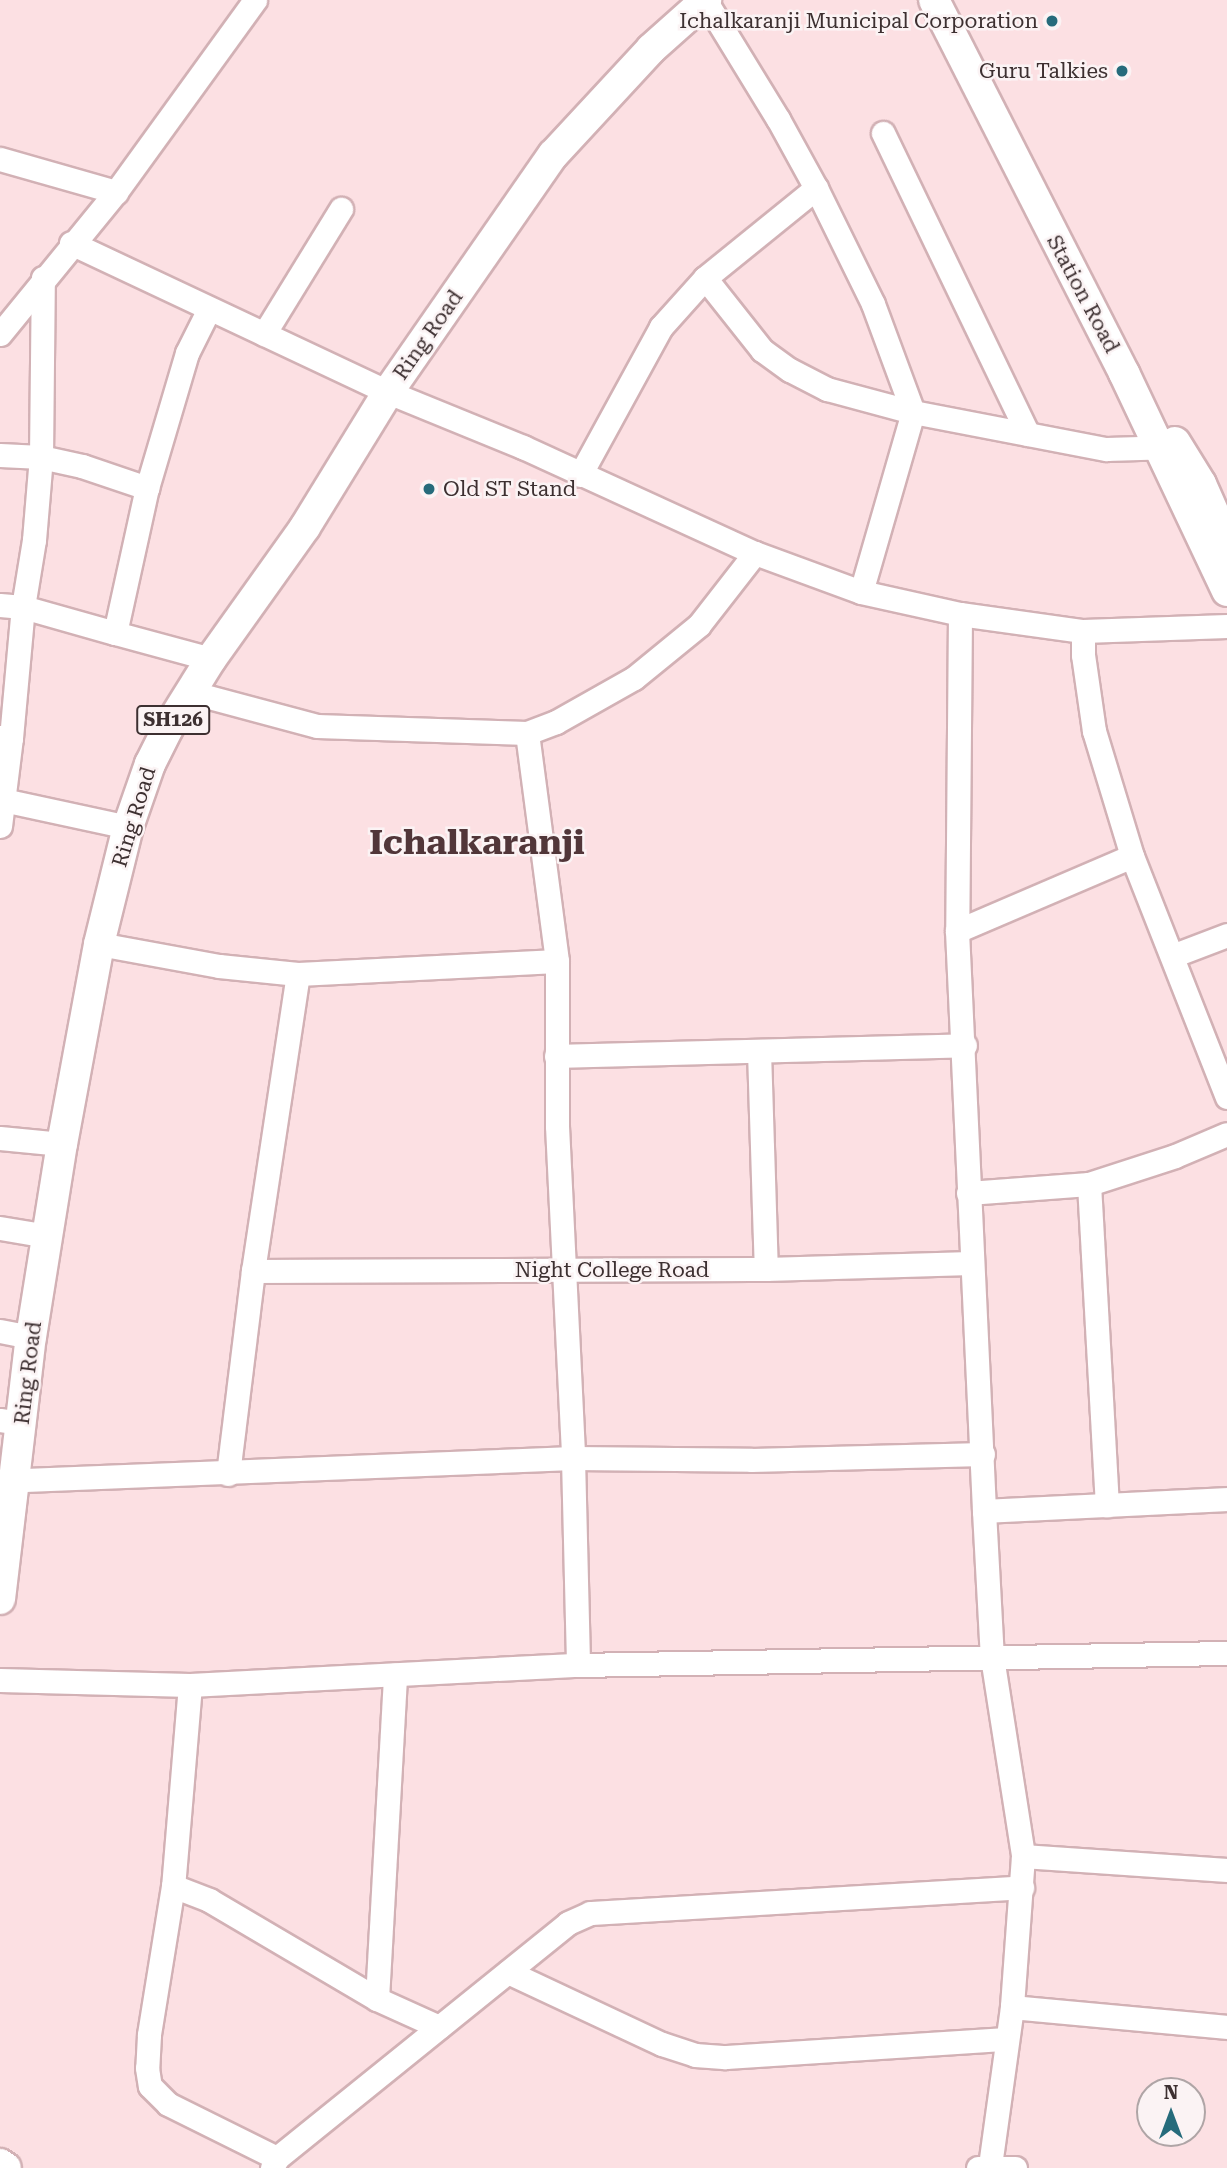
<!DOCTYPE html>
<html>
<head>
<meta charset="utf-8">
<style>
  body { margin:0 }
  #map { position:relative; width:1227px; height:2168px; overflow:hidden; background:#fce0e3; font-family:"Roboto Serif",serif }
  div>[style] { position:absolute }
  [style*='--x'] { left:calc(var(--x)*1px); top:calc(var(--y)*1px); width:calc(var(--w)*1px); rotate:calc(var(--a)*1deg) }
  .roads { filter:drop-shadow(2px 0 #d2b1b5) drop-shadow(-2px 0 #d2b1b5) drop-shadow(0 2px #d2b1b5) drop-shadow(0 -2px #d2b1b5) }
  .minor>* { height:23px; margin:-11.5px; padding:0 11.5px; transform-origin:11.5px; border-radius:11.5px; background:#fff }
  .major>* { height:30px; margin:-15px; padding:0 15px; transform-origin:15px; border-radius:15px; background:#fff }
  .dots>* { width:19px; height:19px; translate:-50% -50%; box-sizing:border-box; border:4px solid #fbf3f4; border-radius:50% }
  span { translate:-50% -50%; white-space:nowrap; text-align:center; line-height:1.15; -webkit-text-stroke:5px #fbf3f4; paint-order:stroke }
  .shield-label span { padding:2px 5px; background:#fbf3f4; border:2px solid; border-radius:5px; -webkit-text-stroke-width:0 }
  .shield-label { font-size:19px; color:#3d3031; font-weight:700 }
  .poi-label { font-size:21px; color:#3d3031 }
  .right { translate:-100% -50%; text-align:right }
  .left { translate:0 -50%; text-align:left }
  .street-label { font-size:21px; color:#3d3031 }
  .town-label { font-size:35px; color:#513639; font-weight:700 }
  .north { position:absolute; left:1136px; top:2077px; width:70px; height:70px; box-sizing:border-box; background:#fbf3f4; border:2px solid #afa5a6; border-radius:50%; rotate:0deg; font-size:19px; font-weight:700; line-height:28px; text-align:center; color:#3d3031 }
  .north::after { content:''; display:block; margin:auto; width:24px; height:32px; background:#266b7b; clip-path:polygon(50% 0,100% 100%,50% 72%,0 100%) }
</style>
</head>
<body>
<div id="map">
  <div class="roads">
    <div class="minor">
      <div style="--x:705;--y:0;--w:140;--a:58.5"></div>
      <div style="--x:778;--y:119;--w:79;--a:61.2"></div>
      <div style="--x:816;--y:188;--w:129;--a:63.8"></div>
      <div style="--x:873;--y:304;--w:115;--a:69.7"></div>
      <div style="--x:913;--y:412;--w:197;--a:10.9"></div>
      <div style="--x:1106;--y:449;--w:68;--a:-1.7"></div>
      <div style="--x:883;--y:133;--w:334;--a:64.3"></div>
      <div style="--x:0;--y:159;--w:121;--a:15.9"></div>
      <div style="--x:71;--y:243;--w:350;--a:25.2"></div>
      <div style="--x:388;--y:392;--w:146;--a:22.2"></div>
      <div style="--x:523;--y:447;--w:255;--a:24.6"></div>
      <div style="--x:755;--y:553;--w:113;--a:20.2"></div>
      <div style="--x:861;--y:592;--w:101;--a:12.5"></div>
      <div style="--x:960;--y:614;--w:124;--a:7.9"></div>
      <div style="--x:1083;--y:631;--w:144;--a:-2"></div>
      <div style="--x:705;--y:278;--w:92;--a:51.6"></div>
      <div style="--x:762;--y:350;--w:34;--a:36"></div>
      <div style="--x:790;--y:370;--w:42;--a:27.2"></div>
      <div style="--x:827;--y:389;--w:89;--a:15"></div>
      <div style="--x:913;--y:412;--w:187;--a:106.1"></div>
      <div style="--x:0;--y:334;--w:183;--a:-50.8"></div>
      <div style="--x:116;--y:192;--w:237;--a:-54.1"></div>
      <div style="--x:264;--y:334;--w:147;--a:-58.4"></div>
      <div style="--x:0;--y:455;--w:41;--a:2.8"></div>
      <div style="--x:41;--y:457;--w:42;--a:12.4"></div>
      <div style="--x:82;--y:466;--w:69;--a:18.7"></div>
      <div style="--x:580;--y:475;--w:169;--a:-61.3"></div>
      <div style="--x:661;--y:327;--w:66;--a:-48.1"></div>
      <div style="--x:705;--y:278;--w:143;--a:-39"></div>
      <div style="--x:755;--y:553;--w:91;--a:127.9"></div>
      <div style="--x:699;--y:625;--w:84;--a:140.8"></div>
      <div style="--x:634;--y:678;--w:90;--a:150.6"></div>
      <div style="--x:556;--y:722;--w:31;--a:159"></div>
      <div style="--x:527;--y:733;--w:230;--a:82.5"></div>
      <div style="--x:557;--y:961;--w:165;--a:90"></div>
      <div style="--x:557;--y:1126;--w:332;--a:87.2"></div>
      <div style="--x:573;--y:1458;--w:207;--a:88.6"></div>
      <div style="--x:578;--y:1665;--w:649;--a:-1.06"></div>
      <div style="--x:0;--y:605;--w:23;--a:5"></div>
      <div style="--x:23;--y:607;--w:96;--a:15.8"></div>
      <div style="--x:115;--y:633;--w:148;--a:-77.6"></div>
      <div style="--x:147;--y:488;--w:141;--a:-73.5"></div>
      <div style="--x:187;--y:353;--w:49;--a:-63.4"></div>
      <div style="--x:960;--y:614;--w:317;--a:90.5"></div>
      <div style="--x:957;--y:931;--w:581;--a:87.33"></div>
      <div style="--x:984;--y:1511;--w:146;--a:86.9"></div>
      <div style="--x:992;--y:1657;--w:201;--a:81.1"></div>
      <div style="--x:1023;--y:1856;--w:151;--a:94.2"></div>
      <div style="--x:1012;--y:2007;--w:161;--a:97.9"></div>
      <div style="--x:115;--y:633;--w:99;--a:15.2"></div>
      <div style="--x:190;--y:692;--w:131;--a:15"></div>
      <div style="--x:317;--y:726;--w:210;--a:1.9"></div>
      <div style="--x:0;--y:737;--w:11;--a:5"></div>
      <div style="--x:11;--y:738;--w:132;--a:-84.8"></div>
      <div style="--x:23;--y:607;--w:68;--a:-80.7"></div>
      <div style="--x:34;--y:540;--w:83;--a:-85.2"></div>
      <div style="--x:41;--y:457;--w:179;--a:-89.4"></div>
      <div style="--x:3;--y:800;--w:128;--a:12.2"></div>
      <div style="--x:0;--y:826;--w:89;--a:-82.9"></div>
      <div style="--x:1132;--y:856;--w:259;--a:68.5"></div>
      <div style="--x:957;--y:931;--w:190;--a:-23.2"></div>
      <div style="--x:1132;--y:856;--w:131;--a:-106.9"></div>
      <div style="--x:1094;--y:731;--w:77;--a:-98.2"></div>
      <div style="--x:1083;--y:655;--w:24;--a:-90"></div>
      <div style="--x:99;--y:944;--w:122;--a:10.4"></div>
      <div style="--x:219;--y:966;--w:79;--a:5.8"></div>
      <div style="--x:298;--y:974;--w:259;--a:-2.9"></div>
      <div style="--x:1172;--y:956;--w:59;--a:-20.9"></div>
      <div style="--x:759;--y:1051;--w:218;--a:88.2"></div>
      <div style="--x:556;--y:1056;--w:409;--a:-1.5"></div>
      <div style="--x:0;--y:1138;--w:62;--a:5.5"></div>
      <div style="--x:1089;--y:1184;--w:322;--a:86.8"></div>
      <div style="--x:968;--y:1193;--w:121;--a:-4.3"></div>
      <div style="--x:1089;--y:1184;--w:90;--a:-18"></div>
      <div style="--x:1175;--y:1156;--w:56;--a:-22.9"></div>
      <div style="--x:0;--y:1228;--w:49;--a:9.5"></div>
      <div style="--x:253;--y:1271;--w:513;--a:-0.22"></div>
      <div style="--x:766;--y:1269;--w:205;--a:-1.7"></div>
      <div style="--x:0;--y:1331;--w:32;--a:11"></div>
      <div style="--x:0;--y:1420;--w:22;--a:8"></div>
      <div style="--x:228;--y:1474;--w:205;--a:-83"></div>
      <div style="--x:253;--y:1271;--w:300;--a:-81.4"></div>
      <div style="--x:0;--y:1481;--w:573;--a:-2.3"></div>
      <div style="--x:573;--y:1458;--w:178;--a:0.6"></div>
      <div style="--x:751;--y:1460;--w:232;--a:-1.5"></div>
      <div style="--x:984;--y:1511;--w:243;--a:-2.8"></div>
      <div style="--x:0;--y:1680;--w:190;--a:1.5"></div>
      <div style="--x:190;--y:1685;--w:389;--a:-3"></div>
      <div style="--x:190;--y:1685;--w:202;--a:94.8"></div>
      <div style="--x:173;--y:1886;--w:151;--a:99.2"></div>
      <div style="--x:149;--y:2035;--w:33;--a:93"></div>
      <div style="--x:147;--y:2068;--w:18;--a:81"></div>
      <div style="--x:150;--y:2086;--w:25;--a:45"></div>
      <div style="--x:168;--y:2104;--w:122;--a:26.4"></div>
      <div style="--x:1023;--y:1856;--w:204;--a:3.9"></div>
      <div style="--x:173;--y:1886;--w:39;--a:21"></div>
      <div style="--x:209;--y:1900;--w:195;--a:30.5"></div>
      <div style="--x:377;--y:1999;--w:68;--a:24.3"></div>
      <div style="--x:508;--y:1972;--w:170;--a:25.1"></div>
      <div style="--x:662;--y:2044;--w:35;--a:18"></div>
      <div style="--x:695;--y:2055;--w:31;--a:4"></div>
      <div style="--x:726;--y:2057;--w:281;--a:-3.7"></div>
      <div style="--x:377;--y:1999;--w:325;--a:-86.8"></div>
      <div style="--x:1012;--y:2007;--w:216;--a:5.3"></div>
      <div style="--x:272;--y:2168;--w:11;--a:-63"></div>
      <div style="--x:277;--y:2158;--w:374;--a:-38.9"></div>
      <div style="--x:568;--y:1923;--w:24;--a:-24"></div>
      <div style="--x:590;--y:1913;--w:433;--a:-3.4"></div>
      <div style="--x:978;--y:2168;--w:37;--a:0"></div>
    </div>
    <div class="major">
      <div style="--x:934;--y:0;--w:419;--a:63"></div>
      <div style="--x:1124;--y:373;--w:241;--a:64.7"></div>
      <div style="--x:1175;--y:442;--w:49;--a:58.2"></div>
      <div style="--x:1201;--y:484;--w:64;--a:66.2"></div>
      <div style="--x:0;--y:1599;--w:264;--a:-83.3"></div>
      <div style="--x:31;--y:1337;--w:195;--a:-80.9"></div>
      <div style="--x:62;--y:1144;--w:203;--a:-79.5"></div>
      <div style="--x:99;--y:944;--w:121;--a:-76.1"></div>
      <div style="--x:128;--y:827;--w:67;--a:-70.8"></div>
      <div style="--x:150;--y:764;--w:40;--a:-63.4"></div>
      <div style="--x:168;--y:728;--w:81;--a:-58.1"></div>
      <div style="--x:211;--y:659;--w:162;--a:-54.5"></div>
      <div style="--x:305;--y:527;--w:158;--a:-58.4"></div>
      <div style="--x:388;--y:392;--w:289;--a:-55.2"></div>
      <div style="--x:553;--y:155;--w:144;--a:-47.2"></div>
      <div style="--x:651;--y:49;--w:74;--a:-41.7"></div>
      <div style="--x:0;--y:2164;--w:7;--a:34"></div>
    </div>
  </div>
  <div class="dots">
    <div style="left:1052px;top:21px;background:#266b7b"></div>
    <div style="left:1122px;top:71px;background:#266b7b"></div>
    <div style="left:429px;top:489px;background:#266b7b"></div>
  </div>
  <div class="shield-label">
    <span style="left:173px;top:720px">SH126</span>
  </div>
  <div class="poi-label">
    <span class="right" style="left:1038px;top:21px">Ichalkaranji Municipal Corporation</span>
    <span class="right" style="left:1108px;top:71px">Guru Talkies</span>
    <span class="left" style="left:443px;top:489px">Old ST Stand</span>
  </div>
  <div class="street-label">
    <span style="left:1083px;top:294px;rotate:62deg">Station Road</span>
    <span style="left:428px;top:335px;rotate:-55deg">Ring Road</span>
    <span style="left:134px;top:817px;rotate:-73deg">Ring Road</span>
    <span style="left:612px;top:1270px">Night College Road</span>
    <span style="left:28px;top:1373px;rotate:-83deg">Ring Road</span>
  </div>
  <div class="town-label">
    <span style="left:477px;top:843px">Ichalkaranji</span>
  </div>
  <div class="north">N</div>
</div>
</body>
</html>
